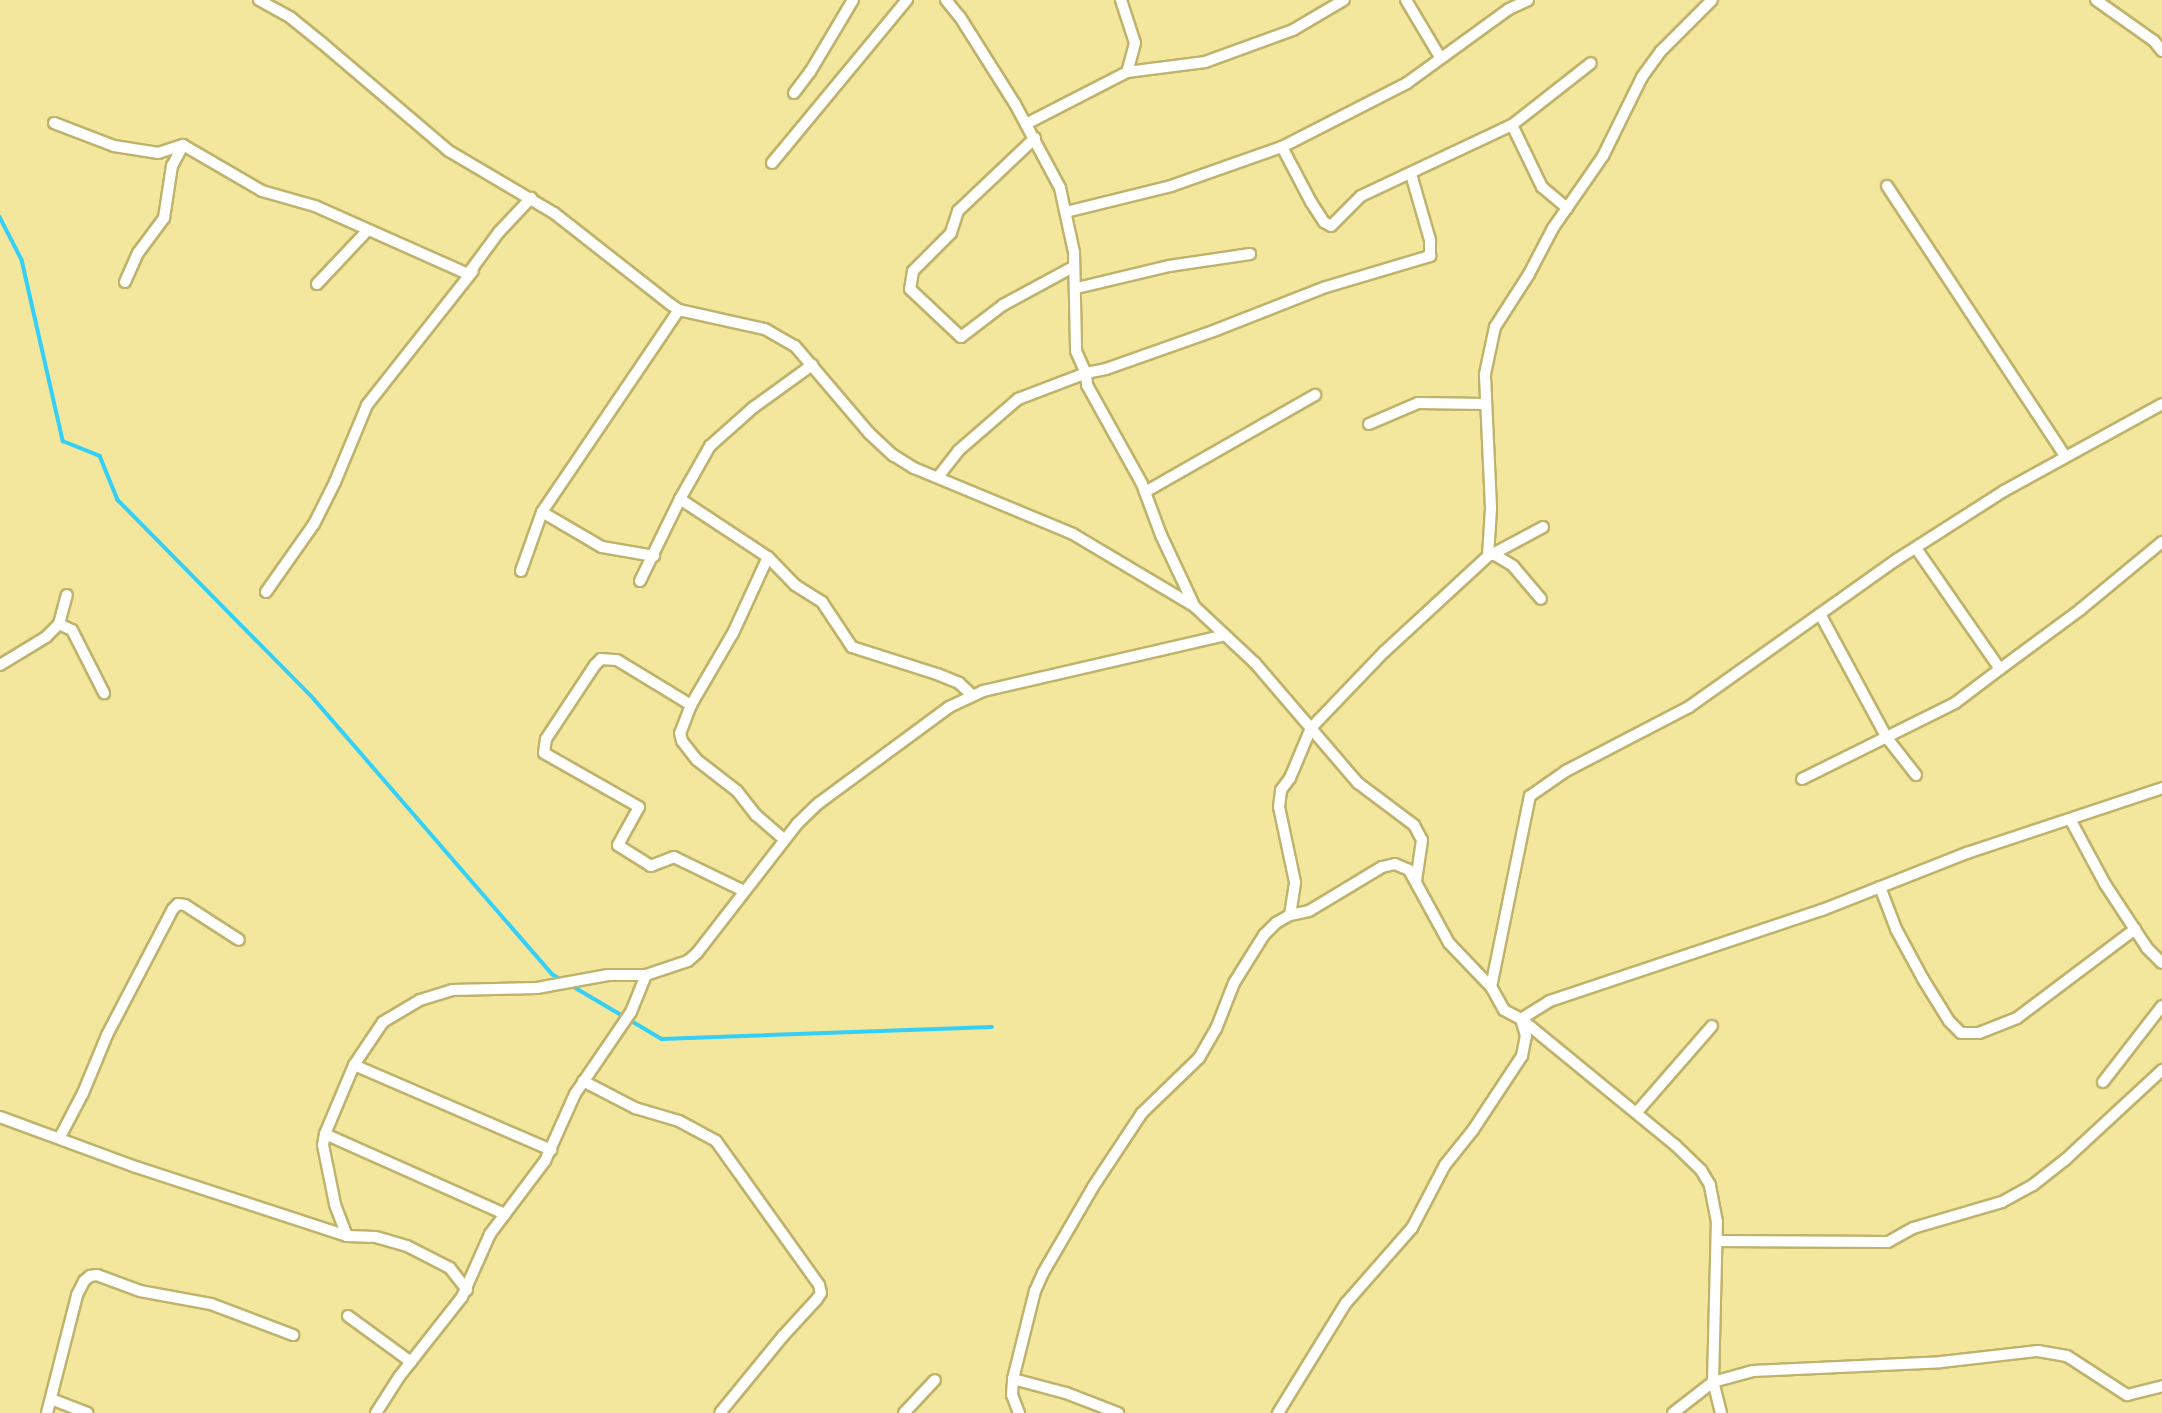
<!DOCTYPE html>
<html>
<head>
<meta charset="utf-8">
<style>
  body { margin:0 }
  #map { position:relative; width:2162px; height:1413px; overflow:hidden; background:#f3e69d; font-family:Karla,sans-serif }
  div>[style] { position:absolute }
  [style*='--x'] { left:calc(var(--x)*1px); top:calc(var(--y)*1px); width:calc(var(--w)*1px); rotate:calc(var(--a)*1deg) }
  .stream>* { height:3.5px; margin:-1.75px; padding:0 1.75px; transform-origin:1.75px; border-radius:1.75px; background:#34d0f8 }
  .roads { filter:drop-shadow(2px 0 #bfb36b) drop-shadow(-2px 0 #bfb36b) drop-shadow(0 2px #bfb36b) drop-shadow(0 -2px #bfb36b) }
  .street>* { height:10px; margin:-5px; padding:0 5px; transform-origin:5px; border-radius:5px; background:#fff }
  span { translate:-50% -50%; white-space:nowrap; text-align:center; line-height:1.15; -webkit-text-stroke:7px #fdf4b9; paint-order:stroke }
</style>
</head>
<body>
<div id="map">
  <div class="stream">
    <div style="--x:0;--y:217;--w:48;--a:62.9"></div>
    <div style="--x:22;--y:260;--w:186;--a:77.2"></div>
    <div style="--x:63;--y:441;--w:40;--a:22"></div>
    <div style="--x:100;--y:456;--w:48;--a:67.8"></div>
    <div style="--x:118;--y:500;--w:279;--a:45.4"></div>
    <div style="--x:314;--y:699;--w:364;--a:49.1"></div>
    <div style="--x:552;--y:974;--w:12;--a:31"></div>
    <div style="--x:569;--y:984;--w:108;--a:30.6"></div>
    <div style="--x:662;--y:1039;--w:330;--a:-2.1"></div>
  </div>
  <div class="roads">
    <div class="street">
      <div style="--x:259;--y:0;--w:37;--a:29"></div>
      <div style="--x:291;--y:18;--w:40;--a:39"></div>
      <div style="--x:322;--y:43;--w:167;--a:40.4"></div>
      <div style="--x:449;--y:151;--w:122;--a:30.6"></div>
      <div style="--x:554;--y:213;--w:147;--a:38.1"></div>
      <div style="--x:670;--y:304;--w:11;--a:34"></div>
      <div style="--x:679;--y:310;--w:88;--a:12.5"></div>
      <div style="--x:765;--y:329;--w:34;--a:30"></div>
      <div style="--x:795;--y:346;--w:114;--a:49.6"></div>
      <div style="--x:869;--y:433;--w:33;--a:43"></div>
      <div style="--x:893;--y:455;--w:25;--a:32"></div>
      <div style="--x:914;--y:468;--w:172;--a:22.5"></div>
      <div style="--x:1073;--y:534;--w:141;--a:30.8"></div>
      <div style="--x:1194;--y:606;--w:83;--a:43.1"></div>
      <div style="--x:1255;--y:663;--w:158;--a:49.4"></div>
      <div style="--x:1358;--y:783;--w:70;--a:36.9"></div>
      <div style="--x:1414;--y:825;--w:17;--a:62"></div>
      <div style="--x:1422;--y:840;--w:41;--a:98.3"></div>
      <div style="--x:946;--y:0;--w:22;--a:51"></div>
      <div style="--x:960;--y:17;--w:103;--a:57.7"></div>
      <div style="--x:1015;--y:104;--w:95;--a:61.8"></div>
      <div style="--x:1060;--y:188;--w:66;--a:77.7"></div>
      <div style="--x:1074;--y:252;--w:99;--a:88.8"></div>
      <div style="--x:1076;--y:351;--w:24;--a:66"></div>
      <div style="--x:1086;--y:373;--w:12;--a:85"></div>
      <div style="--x:1087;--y:385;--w:113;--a:60.9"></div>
      <div style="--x:1142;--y:484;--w:54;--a:69.6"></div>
      <div style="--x:1161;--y:535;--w:75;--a:64.8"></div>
      <div style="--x:1121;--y:0;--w:45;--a:72"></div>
      <div style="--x:1135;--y:43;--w:30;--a:105"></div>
      <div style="--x:1406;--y:0;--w:66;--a:59.2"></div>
      <div style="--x:2096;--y:0;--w:71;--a:35.3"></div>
      <div style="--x:2154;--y:41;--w:13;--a:51"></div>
      <div style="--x:794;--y:93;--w:26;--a:-53"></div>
      <div style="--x:810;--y:72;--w:84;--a:-59.2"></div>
      <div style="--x:54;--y:123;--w:64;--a:21"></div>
      <div style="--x:114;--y:146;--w:45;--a:9"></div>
      <div style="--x:158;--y:153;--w:26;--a:-18"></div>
      <div style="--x:183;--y:145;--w:91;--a:30.2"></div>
      <div style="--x:262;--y:191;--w:55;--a:15.8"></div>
      <div style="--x:315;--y:206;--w:167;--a:24"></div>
      <div style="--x:468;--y:274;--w:52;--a:-53.6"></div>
      <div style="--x:499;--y:232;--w:47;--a:-46.7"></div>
      <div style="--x:1026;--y:124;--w:114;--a:-27.2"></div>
      <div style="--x:1127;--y:72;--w:79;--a:-7.3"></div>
      <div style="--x:1205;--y:62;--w:94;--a:-20"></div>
      <div style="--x:1293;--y:30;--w:59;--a:-30.5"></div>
      <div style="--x:1512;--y:125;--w:69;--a:64.2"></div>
      <div style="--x:1542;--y:187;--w:33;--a:40"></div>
      <div style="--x:1035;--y:138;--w:106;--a:136.5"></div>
      <div style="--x:958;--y:211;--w:23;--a:108"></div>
      <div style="--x:951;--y:233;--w:54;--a:135"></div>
      <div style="--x:913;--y:271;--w:18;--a:99"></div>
      <div style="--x:910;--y:289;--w:70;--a:43.3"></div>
      <div style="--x:961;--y:337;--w:53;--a:-37.3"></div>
      <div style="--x:1003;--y:305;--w:80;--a:-28.5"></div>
      <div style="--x:1282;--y:147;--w:62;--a:62.2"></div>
      <div style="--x:1311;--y:202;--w:24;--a:57"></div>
      <div style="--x:1324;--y:222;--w:8;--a:30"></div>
      <div style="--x:1331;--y:226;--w:42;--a:-45"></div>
      <div style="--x:1361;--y:196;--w:167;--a:-25.2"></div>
      <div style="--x:1512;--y:125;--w:100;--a:-38.1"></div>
      <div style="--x:772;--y:163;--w:212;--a:-50.4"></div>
      <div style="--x:1887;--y:186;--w:323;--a:56.6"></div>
      <div style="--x:1066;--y:212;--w:108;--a:-13.9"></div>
      <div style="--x:1171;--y:186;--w:118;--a:-19.4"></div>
      <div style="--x:1282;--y:147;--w:140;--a:-27.1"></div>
      <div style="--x:1407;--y:83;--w:126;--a:-36"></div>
      <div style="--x:1509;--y:9;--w:21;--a:-25"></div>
      <div style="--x:125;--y:282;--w:32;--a:-66"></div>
      <div style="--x:138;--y:253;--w:44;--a:-53.4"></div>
      <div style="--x:164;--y:218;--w:53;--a:-81.3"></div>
      <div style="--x:172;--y:166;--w:24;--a:-62"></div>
      <div style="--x:317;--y:284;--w:73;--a:-46.7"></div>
      <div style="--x:1077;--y:288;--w:95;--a:-13.4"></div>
      <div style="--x:1169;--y:266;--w:82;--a:-8.4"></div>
      <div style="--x:1369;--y:424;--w:53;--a:-23.2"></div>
      <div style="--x:1418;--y:403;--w:67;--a:0.9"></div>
      <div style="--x:938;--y:477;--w:33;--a:-52"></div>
      <div style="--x:958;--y:451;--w:79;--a:-40.9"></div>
      <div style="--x:1018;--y:399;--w:73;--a:-20.9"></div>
      <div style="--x:1086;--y:373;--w:20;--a:-11"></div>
      <div style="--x:1106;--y:369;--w:117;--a:-19.5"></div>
      <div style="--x:1216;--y:330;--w:118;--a:-21.4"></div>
      <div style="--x:1326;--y:287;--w:109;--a:-16.6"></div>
      <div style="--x:1430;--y:256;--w:16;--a:-90"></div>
      <div style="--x:1430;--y:240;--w:69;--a:-106.1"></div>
      <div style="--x:1145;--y:492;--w:196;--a:-29.7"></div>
      <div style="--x:680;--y:499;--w:105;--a:33.4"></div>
      <div style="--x:768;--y:557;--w:84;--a:114.7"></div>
      <div style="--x:733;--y:633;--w:83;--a:120.3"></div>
      <div style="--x:542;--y:512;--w:69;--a:30.3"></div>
      <div style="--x:602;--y:547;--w:53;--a:9.8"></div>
      <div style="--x:1491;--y:555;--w:59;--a:-28.3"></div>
      <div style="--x:1495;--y:555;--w:21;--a:31"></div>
      <div style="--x:1513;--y:566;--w:43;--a:49.7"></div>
      <div style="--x:768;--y:557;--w:39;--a:46"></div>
      <div style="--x:795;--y:585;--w:32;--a:32"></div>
      <div style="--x:822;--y:602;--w:54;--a:56.3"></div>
      <div style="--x:852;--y:647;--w:89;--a:17.6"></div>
      <div style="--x:937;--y:674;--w:24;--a:22"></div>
      <div style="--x:959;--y:683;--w:18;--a:43"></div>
      <div style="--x:521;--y:571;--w:63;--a:-70.4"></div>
      <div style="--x:542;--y:512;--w:244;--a:-55.9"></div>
      <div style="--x:640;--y:581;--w:91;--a:-64"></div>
      <div style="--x:680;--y:499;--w:61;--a:-60.5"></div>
      <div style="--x:710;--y:446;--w:59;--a:-41.6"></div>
      <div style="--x:754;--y:407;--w:72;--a:-35.9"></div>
      <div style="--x:266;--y:592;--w:83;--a:-54.8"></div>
      <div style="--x:314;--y:524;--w:47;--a:-63.4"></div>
      <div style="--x:335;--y:482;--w:83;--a:-67.4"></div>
      <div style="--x:367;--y:405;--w:171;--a:-51.7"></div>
      <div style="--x:1820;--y:614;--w:141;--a:61.6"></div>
      <div style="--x:1887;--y:738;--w:47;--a:51.9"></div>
      <div style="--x:59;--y:624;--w:14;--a:25"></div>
      <div style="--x:72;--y:630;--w:71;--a:63.1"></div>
      <div style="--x:0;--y:665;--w:54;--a:-31.3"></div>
      <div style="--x:46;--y:637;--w:18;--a:-45"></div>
      <div style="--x:59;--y:624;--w:30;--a:-75"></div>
      <div style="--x:2000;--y:669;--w:101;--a:-36.5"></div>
      <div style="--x:2081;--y:609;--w:105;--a:-39.6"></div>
      <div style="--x:1802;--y:779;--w:171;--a:-26.4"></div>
      <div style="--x:1955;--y:703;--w:56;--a:-37.1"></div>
      <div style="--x:2000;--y:669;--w:147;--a:-124.8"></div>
      <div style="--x:2070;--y:819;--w:74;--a:61.7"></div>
      <div style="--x:2105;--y:884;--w:77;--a:56.7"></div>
      <div style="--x:2147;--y:948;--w:21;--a:45"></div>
      <div style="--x:1880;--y:887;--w:45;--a:69.1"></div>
      <div style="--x:1896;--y:929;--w:57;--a:61.6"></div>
      <div style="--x:1923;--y:979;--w:49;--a:58.2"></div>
      <div style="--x:1949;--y:1021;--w:17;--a:45"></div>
      <div style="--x:1961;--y:1033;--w:18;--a:0"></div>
      <div style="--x:1979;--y:1033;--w:41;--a:-21.5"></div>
      <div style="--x:2017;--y:1018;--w:148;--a:-37"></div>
      <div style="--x:744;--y:891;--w:78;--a:-154.1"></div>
      <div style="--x:674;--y:857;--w:25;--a:159"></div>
      <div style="--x:651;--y:866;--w:39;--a:-148"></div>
      <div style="--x:618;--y:845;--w:43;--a:-61.1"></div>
      <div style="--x:639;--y:807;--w:109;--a:-150.4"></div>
      <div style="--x:544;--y:753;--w:14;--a:-82"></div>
      <div style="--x:546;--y:739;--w:89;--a:-56.5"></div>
      <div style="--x:595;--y:665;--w:8;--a:-45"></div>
      <div style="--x:601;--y:659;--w:16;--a:4"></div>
      <div style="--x:617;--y:660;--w:87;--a:31.3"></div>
      <div style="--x:691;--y:705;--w:30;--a:111"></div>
      <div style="--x:680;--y:733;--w:8;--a:76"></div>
      <div style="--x:682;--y:741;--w:24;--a:52"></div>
      <div style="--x:697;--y:760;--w:51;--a:37.8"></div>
      <div style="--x:737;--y:791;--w:31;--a:52"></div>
      <div style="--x:756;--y:815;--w:37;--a:41"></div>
      <div style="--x:1290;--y:915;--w:33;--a:-81"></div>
      <div style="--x:1295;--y:882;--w:77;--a:-102"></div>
      <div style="--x:1279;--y:807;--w:17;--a:-83"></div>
      <div style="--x:1281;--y:790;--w:15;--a:-53"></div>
      <div style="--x:1290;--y:778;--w:54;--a:-67.2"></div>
      <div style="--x:1311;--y:728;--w:105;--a:-46.2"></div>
      <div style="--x:1384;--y:652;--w:142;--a:-42.7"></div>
      <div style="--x:1488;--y:556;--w:48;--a:-86.4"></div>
      <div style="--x:1491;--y:508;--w:134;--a:-92.6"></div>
      <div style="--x:1485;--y:374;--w:48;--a:-78"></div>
      <div style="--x:1495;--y:327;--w:63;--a:-57.3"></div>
      <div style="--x:1529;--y:274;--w:52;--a:-62.4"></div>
      <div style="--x:1553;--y:228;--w:88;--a:-55.2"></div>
      <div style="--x:1603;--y:156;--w:88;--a:-63.7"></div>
      <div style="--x:1642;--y:77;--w:32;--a:-54"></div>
      <div style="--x:1661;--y:51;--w:72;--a:-45"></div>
      <div style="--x:354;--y:1065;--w:215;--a:23.3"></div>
      <div style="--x:583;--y:1081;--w:59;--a:27.4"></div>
      <div style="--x:635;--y:1108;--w:46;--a:16.5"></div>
      <div style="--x:679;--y:1121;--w:42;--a:28.4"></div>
      <div style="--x:716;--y:1141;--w:177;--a:54.4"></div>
      <div style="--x:819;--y:1285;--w:8;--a:76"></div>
      <div style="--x:821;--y:1293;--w:7;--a:124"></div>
      <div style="--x:817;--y:1299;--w:50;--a:132.6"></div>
      <div style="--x:783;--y:1336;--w:99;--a:129.3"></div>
      <div style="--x:2103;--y:1082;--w:96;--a:-52.2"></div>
      <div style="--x:1637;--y:1112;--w:114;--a:-48.9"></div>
      <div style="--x:0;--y:1117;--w:145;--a:20.2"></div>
      <div style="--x:136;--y:1167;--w:222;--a:18.1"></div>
      <div style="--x:325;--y:1134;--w:197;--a:24"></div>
      <div style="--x:60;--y:1137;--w:50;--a:-62.4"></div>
      <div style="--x:83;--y:1093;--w:63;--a:-67.5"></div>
      <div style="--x:107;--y:1035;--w:142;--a:-62.4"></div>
      <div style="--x:173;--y:909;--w:7;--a:-45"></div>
      <div style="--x:178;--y:904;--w:7;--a:8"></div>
      <div style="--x:185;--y:905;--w:64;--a:32.9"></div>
      <div style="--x:1717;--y:1241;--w:171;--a:0.3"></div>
      <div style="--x:1888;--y:1242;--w:29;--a:-29"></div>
      <div style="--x:1913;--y:1228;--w:93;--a:-16.3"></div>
      <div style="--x:2002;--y:1202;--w:35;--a:-29"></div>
      <div style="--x:2033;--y:1185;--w:42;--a:-38.2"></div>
      <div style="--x:2066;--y:1159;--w:131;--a:-42.8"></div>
      <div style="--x:467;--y:1290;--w:28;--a:-128"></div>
      <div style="--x:450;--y:1268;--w:48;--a:-152.9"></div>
      <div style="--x:407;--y:1246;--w:33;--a:-164"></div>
      <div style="--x:375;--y:1237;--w:28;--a:-178"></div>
      <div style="--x:347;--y:1236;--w:34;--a:-111"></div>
      <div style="--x:335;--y:1204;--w:60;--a:-101.5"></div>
      <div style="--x:323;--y:1145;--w:11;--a:-80"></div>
      <div style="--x:325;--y:1134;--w:75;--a:-67.2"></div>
      <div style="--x:354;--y:1065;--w:52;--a:-56"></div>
      <div style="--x:383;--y:1022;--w:43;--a:-30.7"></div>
      <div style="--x:420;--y:1000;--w:34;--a:-17"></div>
      <div style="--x:452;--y:990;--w:85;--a:-1.3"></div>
      <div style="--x:537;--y:988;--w:72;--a:-10.4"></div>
      <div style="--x:608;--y:975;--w:38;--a:0"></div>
      <div style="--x:646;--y:975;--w:44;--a:-18.4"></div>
      <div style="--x:688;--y:961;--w:12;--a:-42"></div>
      <div style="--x:697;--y:953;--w:163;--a:-52.2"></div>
      <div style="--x:797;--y:824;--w:30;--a:-44"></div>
      <div style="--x:819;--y:803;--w:162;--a:-36.4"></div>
      <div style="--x:949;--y:707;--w:38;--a:-25"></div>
      <div style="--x:983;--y:691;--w:248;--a:-13"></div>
      <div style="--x:348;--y:1316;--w:78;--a:36.1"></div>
      <div style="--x:1013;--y:1379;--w:55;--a:14.8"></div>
      <div style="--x:1066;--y:1393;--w:56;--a:21"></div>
      <div style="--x:51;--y:1399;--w:39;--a:21"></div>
      <div style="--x:47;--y:1413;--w:122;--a:-75.7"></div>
      <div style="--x:77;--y:1295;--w:16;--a:-63"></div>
      <div style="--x:84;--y:1281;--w:8;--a:-40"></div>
      <div style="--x:90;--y:1276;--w:7;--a:-8"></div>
      <div style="--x:97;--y:1275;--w:46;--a:20.4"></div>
      <div style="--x:140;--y:1291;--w:72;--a:10.4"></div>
      <div style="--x:211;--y:1304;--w:88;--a:20.7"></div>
      <div style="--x:376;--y:1413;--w:43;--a:-57.4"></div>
      <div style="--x:399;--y:1377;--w:102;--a:-51.8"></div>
      <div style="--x:462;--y:1297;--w:69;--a:-66"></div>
      <div style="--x:490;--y:1234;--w:91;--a:-53"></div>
      <div style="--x:545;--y:1161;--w:73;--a:-65.9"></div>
      <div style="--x:575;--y:1094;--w:99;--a:-55.7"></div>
      <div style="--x:631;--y:1012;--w:40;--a:-68"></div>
      <div style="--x:904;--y:1413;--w:45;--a:-46.8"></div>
      <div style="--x:1019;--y:1413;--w:19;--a:-111"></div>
      <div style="--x:1012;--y:1395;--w:16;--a:-86"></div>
      <div style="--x:1013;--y:1379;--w:91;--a:-76"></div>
      <div style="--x:1035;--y:1291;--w:20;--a:-66"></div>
      <div style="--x:1043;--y:1273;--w:99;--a:-59.8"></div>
      <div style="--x:1093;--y:1187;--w:89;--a:-56.5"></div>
      <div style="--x:1142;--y:1113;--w:79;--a:-44"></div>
      <div style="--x:1199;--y:1058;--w:34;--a:-60"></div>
      <div style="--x:1216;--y:1029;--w:49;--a:-68.6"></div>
      <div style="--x:1234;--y:983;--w:57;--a:-58"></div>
      <div style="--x:1264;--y:935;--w:17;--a:-45"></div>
      <div style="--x:1276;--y:923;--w:16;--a:-30"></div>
      <div style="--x:1290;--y:915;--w:19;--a:-12"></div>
      <div style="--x:1309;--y:911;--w:85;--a:-31.1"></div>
      <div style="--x:1382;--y:867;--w:13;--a:-13"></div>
      <div style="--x:1395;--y:864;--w:15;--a:23"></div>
      <div style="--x:1409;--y:870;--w:83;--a:61.3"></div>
      <div style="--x:1449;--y:943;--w:61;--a:46.3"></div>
      <div style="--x:1278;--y:1413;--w:129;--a:-58.3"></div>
      <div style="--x:1346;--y:1303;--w:100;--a:-48.7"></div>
      <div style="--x:1412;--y:1228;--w:71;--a:-62.4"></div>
      <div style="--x:1445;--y:1165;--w:45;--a:-51.3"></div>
      <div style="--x:1473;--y:1130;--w:89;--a:-56.5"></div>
      <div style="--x:1522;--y:1056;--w:20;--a:-79"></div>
      <div style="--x:1526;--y:1036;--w:18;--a:-106"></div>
      <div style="--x:1521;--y:1019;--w:34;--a:-32"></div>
      <div style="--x:1550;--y:1001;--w:287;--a:-18.5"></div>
      <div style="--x:1822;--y:910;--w:156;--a:-21.5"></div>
      <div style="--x:1967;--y:853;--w:206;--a:-18.4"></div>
      <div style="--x:1673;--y:1413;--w:51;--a:-37.8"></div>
      <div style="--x:1713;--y:1382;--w:41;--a:-15.4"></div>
      <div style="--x:1753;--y:1371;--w:188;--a:-2.7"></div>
      <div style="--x:1941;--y:1362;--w:98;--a:-6.5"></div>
      <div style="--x:2038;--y:1351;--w:29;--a:10"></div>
      <div style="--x:2067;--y:1356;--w:72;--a:33"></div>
      <div style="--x:2127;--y:1395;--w:36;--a:-14"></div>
      <div style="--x:1721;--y:1413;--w:32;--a:-104"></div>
      <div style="--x:1713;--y:1382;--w:160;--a:-88.6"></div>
      <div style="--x:1717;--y:1222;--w:38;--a:-101"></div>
      <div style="--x:1710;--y:1185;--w:17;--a:-121"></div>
      <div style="--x:1701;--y:1170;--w:36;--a:-136"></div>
      <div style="--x:1675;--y:1145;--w:199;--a:-140.7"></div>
      <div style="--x:1521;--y:1019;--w:19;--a:-152"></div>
      <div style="--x:1504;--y:1010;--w:26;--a:-119"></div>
      <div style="--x:1491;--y:987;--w:195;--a:-78.5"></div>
      <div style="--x:1530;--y:796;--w:44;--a:-34.8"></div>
      <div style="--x:1566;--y:771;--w:139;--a:-27.5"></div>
      <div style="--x:1689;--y:707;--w:254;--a:-35.4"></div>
      <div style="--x:1896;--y:560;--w:128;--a:-32.6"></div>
      <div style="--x:2004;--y:491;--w:180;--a:-28.8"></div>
    </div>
  </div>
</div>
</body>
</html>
